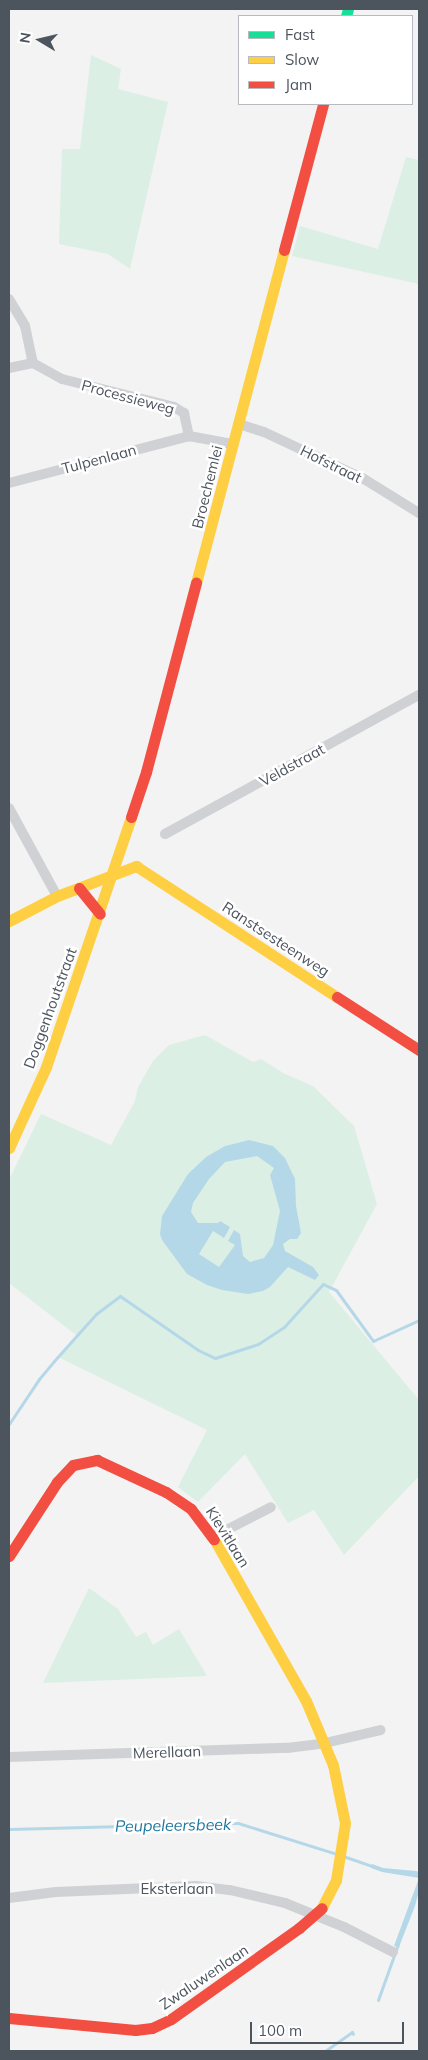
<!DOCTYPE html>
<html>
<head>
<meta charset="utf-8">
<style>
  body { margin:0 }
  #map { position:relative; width:428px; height:2060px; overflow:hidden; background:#f3f3f3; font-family:Mulish,sans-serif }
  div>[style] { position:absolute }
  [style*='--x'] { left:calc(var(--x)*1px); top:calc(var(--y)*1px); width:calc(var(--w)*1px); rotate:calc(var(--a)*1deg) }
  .green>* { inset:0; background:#dbefe5 }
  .water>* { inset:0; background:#b5d8e8 }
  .stream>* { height:3px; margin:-1.5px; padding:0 1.5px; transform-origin:1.5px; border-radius:1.5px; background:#b5d8e8 }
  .street>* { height:10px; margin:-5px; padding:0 5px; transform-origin:5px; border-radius:5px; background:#cfd1d4 }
  .fast>* { height:11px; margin:-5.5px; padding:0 5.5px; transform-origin:5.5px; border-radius:5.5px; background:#16e098 }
  .slow>* { height:11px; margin:-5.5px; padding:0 5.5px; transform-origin:5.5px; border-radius:5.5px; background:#ffcf43 }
  .jam>* { height:11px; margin:-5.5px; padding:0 5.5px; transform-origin:5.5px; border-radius:5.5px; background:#f24e42 }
  span { translate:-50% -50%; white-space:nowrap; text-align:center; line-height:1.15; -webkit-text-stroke:5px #fff; paint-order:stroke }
  .street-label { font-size:15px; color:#4c545e }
  .water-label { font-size:16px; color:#1e779f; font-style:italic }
  .frame { position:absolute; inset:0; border:10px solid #4c545e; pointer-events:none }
  .legend { position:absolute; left:238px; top:15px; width:175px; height:90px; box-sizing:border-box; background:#fff; border:1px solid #b7bbbf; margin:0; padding:6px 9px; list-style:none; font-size:15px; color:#4c545e }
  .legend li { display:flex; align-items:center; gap:10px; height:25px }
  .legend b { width:25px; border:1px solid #b7bbbf }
  .north { position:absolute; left:15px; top:15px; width:50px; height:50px; -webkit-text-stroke:4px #fff; paint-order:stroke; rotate:279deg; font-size:14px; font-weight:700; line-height:20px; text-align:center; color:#4c545e }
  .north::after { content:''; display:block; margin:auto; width:18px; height:22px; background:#4c545e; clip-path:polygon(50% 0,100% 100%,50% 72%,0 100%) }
  .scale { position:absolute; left:250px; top:2022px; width:154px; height:22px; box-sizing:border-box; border:2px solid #4c545e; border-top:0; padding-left:6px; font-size:15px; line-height:18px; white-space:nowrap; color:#4c545e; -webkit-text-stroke:4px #fff; paint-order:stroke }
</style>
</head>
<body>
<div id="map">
  <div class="green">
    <div style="clip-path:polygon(91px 55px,121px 69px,118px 89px,168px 102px,130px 269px,108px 254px,59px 244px,62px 149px,80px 149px)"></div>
    <div style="clip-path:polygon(406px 157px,419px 160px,419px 284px,292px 256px,300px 226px,378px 249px)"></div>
    <div style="clip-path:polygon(205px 1035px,253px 1062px,261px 1059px,285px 1074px,313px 1086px,354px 1126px,377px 1204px,329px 1292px,419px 1400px,419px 1476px,344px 1555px,314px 1510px,288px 1523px,245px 1454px,198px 1502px,178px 1487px,207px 1430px,60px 1358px,76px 1335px,9px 1283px,9px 1180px,41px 1114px,111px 1145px,135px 1101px,138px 1087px,153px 1061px,169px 1045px)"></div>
    <div style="clip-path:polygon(89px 1588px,118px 1609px,136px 1637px,146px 1632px,153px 1645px,179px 1629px,207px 1676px,43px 1683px)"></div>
  </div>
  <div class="water">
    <div style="clip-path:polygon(evenodd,249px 1140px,273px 1146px,285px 1158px,295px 1179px,296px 1206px,301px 1233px,297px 1239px,290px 1239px,283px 1244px,285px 1251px,313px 1267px,319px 1275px,315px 1280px,288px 1267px,270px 1287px,263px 1291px,248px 1294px,222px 1290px,207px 1285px,187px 1274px,162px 1240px,160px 1234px,162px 1216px,188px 1174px,206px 1157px,225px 1146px,249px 1140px,257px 1156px,274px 1168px,270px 1175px,280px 1211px,273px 1245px,264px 1258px,250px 1262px,243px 1256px,240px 1234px,234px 1230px,228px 1241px,235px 1245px,219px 1267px,199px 1254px,213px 1231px,224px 1238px,230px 1227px,220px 1221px,218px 1223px,198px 1223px,191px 1212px,193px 1203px,209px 1179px,225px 1162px,257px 1156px)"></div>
    <div style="clip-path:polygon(372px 1864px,383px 1868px,416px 1871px,419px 1872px,419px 1878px,382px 1872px,371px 1868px)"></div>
    <div style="clip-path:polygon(419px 1878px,419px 1891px,415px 1906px,399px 1947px,394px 1946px)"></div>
  </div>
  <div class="stream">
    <div style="--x:9;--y:1424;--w:54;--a:-56.3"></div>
    <div style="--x:39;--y:1379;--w:23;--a:-50"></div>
    <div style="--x:54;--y:1361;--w:63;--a:-48.2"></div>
    <div style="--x:96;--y:1314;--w:30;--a:-37"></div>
    <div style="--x:120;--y:1296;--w:95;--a:34.7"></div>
    <div style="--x:198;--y:1350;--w:19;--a:25"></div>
    <div style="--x:215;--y:1358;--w:45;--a:-18"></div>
    <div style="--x:258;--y:1344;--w:31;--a:-33"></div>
    <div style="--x:284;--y:1327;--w:58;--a:-47.8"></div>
    <div style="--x:323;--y:1284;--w:14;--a:25"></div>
    <div style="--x:336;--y:1290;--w:63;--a:54"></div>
    <div style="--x:373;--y:1341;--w:51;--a:-24.5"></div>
    <div style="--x:9;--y:1829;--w:229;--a:-1.5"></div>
    <div style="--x:238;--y:1823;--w:104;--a:17.4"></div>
    <div style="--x:343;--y:1856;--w:34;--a:19"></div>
    <div style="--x:378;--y:2000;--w:59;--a:-70.3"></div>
    <div style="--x:325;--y:2051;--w:33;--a:-35"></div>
    <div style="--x:352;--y:2032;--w:2;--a:63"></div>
  </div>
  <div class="street">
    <div style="--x:9;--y:299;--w:31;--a:59"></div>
    <div style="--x:25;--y:326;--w:38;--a:78"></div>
    <div style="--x:9;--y:368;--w:25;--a:-12"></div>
    <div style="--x:33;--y:363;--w:33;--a:29"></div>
    <div style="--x:62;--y:379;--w:115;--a:14"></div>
    <div style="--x:174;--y:407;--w:12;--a:31"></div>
    <div style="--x:184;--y:413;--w:24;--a:78"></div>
    <div style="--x:239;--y:424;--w:26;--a:18"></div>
    <div style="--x:264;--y:432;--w:110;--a:25.2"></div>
    <div style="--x:364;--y:479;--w:65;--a:31.7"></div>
    <div style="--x:9;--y:483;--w:186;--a:-14.6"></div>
    <div style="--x:189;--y:436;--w:45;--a:10.3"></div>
    <div style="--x:9;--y:808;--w:100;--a:61.4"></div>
    <div style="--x:165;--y:834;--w:290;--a:-28.7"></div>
    <div style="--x:213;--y:1537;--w:65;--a:-27.3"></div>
    <div style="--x:9;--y:1757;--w:278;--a:-1.9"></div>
    <div style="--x:287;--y:1748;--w:38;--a:-7"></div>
    <div style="--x:325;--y:1743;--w:57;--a:-13.1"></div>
    <div style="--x:9;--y:1898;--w:47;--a:-7.3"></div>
    <div style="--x:56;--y:1892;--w:140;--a:-2.5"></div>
    <div style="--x:196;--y:1886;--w:34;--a:7"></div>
    <div style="--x:230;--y:1890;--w:57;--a:13.3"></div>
    <div style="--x:285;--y:1903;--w:64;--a:22.1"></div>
    <div style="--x:344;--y:1927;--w:55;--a:27"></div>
  </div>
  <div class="fast">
    <div style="--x:346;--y:16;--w:7;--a:-74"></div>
  </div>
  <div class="slow">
    <div style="--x:196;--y:583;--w:344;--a:-75.2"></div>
    <div style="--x:9;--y:921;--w:54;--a:-27.5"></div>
    <div style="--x:57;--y:896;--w:85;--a:-20.8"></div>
    <div style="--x:136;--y:866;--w:240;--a:33.1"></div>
    <div style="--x:9;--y:1148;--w:89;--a:-65.4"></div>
    <div style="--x:46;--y:1067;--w:264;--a:-71.2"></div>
    <div style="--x:214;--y:1539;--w:186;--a:60.4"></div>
    <div style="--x:306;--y:1701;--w:69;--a:67.1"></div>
    <div style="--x:333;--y:1765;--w:59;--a:78.3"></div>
    <div style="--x:345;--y:1823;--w:58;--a:99"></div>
    <div style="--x:336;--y:1880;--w:31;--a:117"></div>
  </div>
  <div class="jam">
    <div style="--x:284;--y:250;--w:151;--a:-75"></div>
    <div style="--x:131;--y:817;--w:47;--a:-71.6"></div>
    <div style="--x:146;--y:772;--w:196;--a:-75.2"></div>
    <div style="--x:79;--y:888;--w:33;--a:51"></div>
    <div style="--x:337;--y:997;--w:98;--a:32.9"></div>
    <div style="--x:9;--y:1556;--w:88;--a:-57"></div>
    <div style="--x:57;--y:1482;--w:23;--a:-47"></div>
    <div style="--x:73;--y:1465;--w:25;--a:-12"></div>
    <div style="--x:97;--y:1460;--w:76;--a:24.9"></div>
    <div style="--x:166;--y:1492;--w:30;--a:34"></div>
    <div style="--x:191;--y:1509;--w:38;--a:53"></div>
    <div style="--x:9;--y:2018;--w:127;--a:5.4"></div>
    <div style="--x:135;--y:2030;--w:17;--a:-7"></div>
    <div style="--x:152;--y:2028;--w:21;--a:-25"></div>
    <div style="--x:171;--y:2019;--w:157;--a:-35.4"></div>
    <div style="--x:299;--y:1928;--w:30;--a:-41"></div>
  </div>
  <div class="street-label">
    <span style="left:128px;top:397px;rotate:15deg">Processieweg</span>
    <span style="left:99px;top:459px;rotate:-15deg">Tulpenlaan</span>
    <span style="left:331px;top:464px;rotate:26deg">Hofstraat</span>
    <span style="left:207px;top:487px;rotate:-76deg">Broechemlei</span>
    <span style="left:292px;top:765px;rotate:-29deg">Veldstraat</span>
    <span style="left:276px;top:939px;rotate:33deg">Ranstsesteenweg</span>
    <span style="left:50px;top:1008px;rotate:-70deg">Doggenhoutstraat</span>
    <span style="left:228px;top:1537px;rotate:58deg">Kievitlaan</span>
    <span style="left:167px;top:1752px;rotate:-2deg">Merellaan</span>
    <span style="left:177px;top:1889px">Eksterlaan</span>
    <span style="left:204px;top:1977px;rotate:-34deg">Zwaluwenlaan</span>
  </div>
  <div class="water-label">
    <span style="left:173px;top:1825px;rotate:-1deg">Peupeleersbeek</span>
  </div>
  <div class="frame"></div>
  <ul class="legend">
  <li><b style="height:6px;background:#16e098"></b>Fast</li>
  <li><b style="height:6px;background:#ffcf43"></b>Slow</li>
  <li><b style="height:6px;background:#f24e42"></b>Jam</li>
  </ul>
  <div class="north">N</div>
  <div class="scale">100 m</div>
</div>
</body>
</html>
